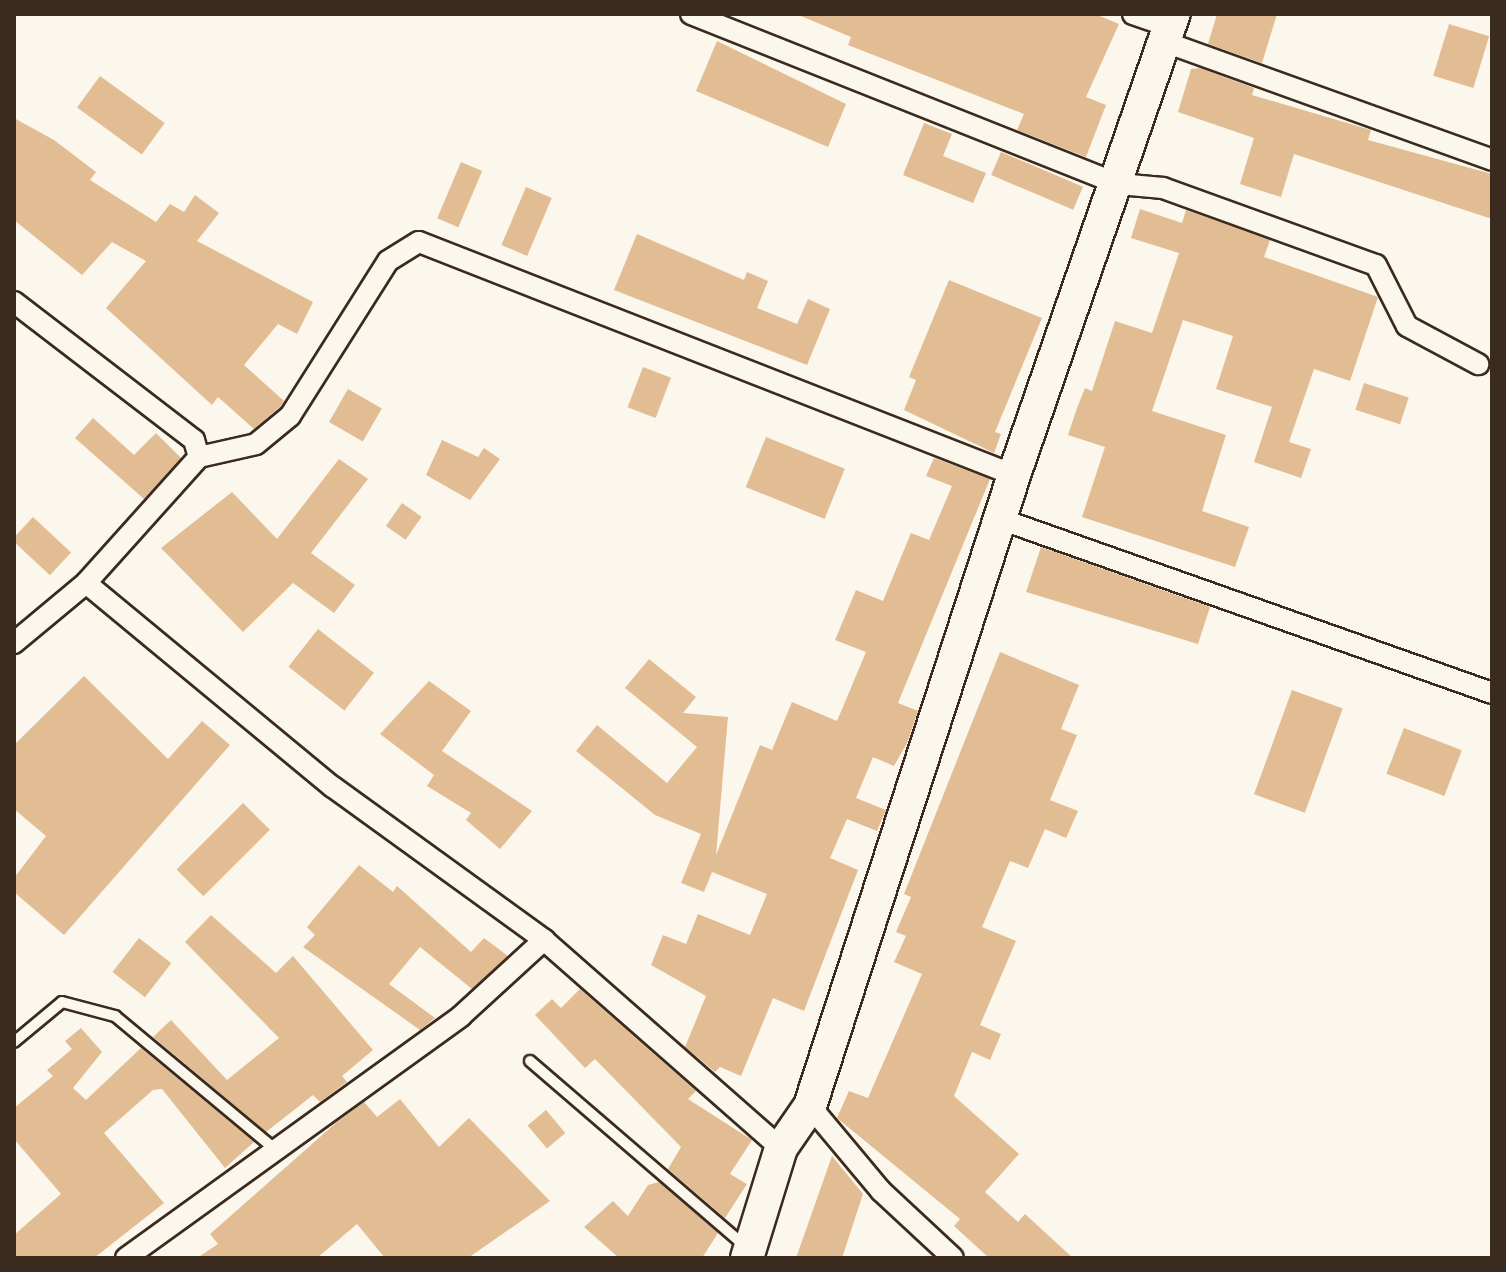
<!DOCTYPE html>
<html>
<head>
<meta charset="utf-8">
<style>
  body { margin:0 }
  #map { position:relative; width:1506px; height:1272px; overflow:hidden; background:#fbf7ec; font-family:"Indie Flower",sans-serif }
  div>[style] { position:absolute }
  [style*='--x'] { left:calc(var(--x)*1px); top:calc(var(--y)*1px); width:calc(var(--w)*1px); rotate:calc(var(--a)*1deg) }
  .building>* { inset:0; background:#e2bd93; transform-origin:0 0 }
  .roads { filter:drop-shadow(2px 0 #3b2a1e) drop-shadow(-2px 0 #3b2a1e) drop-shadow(0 2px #3b2a1e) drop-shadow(0 -2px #3b2a1e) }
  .lane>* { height:10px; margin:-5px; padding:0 5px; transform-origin:5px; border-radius:5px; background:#fbf7ec }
  .street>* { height:20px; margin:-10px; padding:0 10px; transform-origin:10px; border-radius:10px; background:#fbf7ec }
  .primary>* { height:32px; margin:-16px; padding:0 16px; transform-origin:16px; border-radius:16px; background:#fbf7ec }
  span { translate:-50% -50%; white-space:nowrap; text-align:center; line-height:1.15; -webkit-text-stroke:6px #fbf7ec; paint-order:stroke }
  .frame { position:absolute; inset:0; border:16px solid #3b2a1e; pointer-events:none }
</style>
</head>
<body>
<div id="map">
  <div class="building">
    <div style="clip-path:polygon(796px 14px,1095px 14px,1119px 24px,1086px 97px,1106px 105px,1086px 157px,1017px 130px,1024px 114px,848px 45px,851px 37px)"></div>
    <div style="clip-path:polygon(1217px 14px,1277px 14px,1262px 63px,1208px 44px)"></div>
    <div style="left:1449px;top:24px;width:42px;height:54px;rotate:17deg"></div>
    <div style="clip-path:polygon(717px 41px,846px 104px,828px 147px,696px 91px)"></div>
    <div style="clip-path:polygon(1200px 68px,1254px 88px,1252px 95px,1371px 130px,1368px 140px,1492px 174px,1492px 219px,1294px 154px,1281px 197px,1240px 184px,1254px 138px,1178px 112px,1191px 69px)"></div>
    <div style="left:100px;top:76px;width:80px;height:39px;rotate:36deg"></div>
    <div style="clip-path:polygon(14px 118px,54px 140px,96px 172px,90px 180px,156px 222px,170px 204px,184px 212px,195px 195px,219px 213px,197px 241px,313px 302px,297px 334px,278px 324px,244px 365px,284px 401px,280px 407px,254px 429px,218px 397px,212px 405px,106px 308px,146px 261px,112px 242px,82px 275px,14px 220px)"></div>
    <div style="clip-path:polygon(924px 123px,952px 134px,943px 156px,986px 173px,973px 203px,903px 175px)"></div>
    <div style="left:1001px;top:152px;width:89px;height:25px;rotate:23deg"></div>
    <div style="left:461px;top:162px;width:23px;height:61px;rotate:23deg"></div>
    <div style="left:526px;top:187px;width:28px;height:63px;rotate:23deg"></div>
    <div style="clip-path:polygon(1140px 209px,1182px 223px,1186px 210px,1270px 240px,1264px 257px,1378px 297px,1350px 381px,1314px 369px,1289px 442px,1311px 449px,1301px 478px,1254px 462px,1272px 407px,1216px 389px,1233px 336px,1183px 320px,1152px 411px,1226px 435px,1202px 511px,1249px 527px,1235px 567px,1082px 517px,1105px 447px,1068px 435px,1077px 408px,1085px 388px,1092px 391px,1115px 321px,1152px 333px,1179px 253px,1131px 238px)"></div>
    <div style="clip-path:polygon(637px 234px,744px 280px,747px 272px,768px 281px,757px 308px,797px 324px,808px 299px,830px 309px,807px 365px,614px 290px)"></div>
    <div style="clip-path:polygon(949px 280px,1042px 318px,995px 432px,1001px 434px,994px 453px,904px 410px,916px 380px,909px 377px)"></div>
    <div style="left:643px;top:367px;width:30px;height:43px;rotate:21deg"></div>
    <div style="left:1364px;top:383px;width:47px;height:28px;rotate:18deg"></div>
    <div style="left:348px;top:389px;width:39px;height:38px;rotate:30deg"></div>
    <div style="clip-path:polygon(93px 418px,134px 455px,156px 433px,181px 458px,144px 499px,75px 438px)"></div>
    <div style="left:766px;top:437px;width:85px;height:54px;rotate:22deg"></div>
    <div style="clip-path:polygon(442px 440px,478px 457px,484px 448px,500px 459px,470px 500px,426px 475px)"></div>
    <div style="clip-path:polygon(934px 458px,990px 479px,898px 703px,918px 711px,907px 743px,894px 766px,873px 757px,856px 798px,886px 810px,877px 831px,847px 819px,830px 858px,858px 870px,804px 1011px,773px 998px,741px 1076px,720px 1067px,715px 1072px,685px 1047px,706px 996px,651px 965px,663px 935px,686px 944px,698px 914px,750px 935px,767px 894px,712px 872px,704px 892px,681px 883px,701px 834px,655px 815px,576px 751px,597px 725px,667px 783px,697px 747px,625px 688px,649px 659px,696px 697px,683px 713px,728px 717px,716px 855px,760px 745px,772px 750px,792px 702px,837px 721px,866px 652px,835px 640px,856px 590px,883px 601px,911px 533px,929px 540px,952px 486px,926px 476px)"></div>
    <div style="clip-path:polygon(339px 459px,368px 479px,311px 553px,355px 585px,334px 613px,293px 583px,243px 632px,161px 548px,232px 492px,277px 539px)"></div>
    <div style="left:402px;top:503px;width:24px;height:28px;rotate:35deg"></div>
    <div style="left:33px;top:517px;width:52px;height:31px;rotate:43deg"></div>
    <div style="clip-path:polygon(1041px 547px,1210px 607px,1198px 644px,1026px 592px)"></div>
    <div style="left:318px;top:629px;width:71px;height:48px;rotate:38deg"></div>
    <div style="clip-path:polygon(1000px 652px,1079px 685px,1061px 729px,1077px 735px,1050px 800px,1078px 811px,1066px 838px,1045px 829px,1028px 868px,1010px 861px,982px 927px,1016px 941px,980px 1025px,1001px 1034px,990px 1060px,972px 1052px,954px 1096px,1019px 1154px,985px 1192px,1018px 1222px,1025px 1214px,1073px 1258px,989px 1258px,954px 1226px,960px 1219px,837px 1118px,849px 1091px,868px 1098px,922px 974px,894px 962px,906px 936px,896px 932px,911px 897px,904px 894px)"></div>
    <div style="clip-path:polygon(84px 676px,168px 759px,202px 721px,230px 745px,64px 935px,14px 892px,14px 878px,46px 836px,14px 809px,14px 745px)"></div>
    <div style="clip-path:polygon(429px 681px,471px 711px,442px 751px,532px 811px,500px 849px,466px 820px,471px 813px,427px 786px,434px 775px,380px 734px)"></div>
    <div style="left:1292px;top:690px;width:54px;height:111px;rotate:20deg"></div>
    <div style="left:1404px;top:728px;width:62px;height:49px;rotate:21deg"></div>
    <div style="left:243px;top:803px;width:38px;height:94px;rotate:45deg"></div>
    <div style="clip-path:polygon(359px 865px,393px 892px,397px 886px,471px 952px,484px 938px,508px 956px,472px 989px,420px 947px,389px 984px,435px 1018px,420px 1030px,303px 947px,315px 935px,307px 927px)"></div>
    <div style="clip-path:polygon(211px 915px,276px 973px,293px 956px,373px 1050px,342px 1076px,347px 1082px,320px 1102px,313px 1095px,266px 1132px,153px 1037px,171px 1020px,227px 1080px,279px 1038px,185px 942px)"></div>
    <div style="left:139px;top:938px;width:41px;height:43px;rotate:38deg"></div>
    <div style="clip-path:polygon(580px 989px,696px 1091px,688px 1099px,752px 1140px,730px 1174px,747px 1184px,725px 1218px,668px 1169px,681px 1147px,595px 1059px,585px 1068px,535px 1015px,552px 999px,561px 1008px)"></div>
    <div style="clip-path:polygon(81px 1028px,102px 1052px,73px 1088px,86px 1100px,141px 1048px,254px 1142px,225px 1168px,162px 1089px,153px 1090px,104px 1133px,164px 1203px,94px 1258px,14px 1258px,14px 1235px,61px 1194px,14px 1139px,14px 1108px,53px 1076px,47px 1070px,72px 1049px,65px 1041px)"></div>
    <div style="clip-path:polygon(400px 1099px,439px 1147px,469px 1118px,550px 1201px,468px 1258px,385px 1258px,357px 1224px,317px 1258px,197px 1258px,218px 1244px,210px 1234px,337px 1122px,364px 1102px,377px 1117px)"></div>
    <div style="left:546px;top:1110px;width:30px;height:24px;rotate:50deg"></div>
    <div style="clip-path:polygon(832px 1156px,863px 1194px,842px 1258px,796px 1258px)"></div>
    <div style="clip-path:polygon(659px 1182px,718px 1233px,702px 1258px,619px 1258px,584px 1227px,613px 1201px,628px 1216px,648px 1185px)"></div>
  </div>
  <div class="roads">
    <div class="lane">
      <div style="--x:14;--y:1042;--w:62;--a:-39.8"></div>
      <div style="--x:62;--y:1002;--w:55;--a:14.8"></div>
      <div style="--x:115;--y:1016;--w:212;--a:39.8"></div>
      <div style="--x:530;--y:1061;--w:284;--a:40.7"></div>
    </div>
    <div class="street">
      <div style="--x:691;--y:14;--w:461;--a:21.7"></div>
      <div style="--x:1119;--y:184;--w:44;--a:5.2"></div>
      <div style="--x:1163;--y:188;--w:226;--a:19.9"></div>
      <div style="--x:1376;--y:265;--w:68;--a:63.1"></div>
      <div style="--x:1407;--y:326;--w:81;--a:28.2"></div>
      <div style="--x:1133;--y:14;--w:39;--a:19"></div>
      <div style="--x:1165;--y:42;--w:348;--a:19.8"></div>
      <div style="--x:14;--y:302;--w:227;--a:37.5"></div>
      <div style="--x:194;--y:440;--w:18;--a:74"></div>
      <div style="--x:199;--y:457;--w:169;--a:131.9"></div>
      <div style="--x:86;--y:583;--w:94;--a:140.2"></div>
      <div style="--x:199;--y:457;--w:58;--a:-12.8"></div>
      <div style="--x:256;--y:444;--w:44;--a:-39.5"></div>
      <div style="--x:290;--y:416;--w:183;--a:-57.7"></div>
      <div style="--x:388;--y:261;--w:36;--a:-32"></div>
      <div style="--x:419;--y:242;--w:639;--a:21.39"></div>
      <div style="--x:1003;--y:520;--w:519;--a:19.48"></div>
      <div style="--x:86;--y:583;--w:320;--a:39.6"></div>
      <div style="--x:333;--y:787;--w:261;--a:35.9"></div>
      <div style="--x:544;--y:940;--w:315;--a:41.3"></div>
      <div style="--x:810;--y:1106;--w:111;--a:50.1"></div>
      <div style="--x:881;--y:1191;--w:98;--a:42.9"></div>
      <div style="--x:126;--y:1258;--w:413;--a:-35.8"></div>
      <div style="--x:461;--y:1016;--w:113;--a:-42.5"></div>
    </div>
    <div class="primary">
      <div style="--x:747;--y:1258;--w:115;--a:-72.8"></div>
      <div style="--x:781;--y:1148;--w:51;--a:-55.4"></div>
      <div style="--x:810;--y:1106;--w:663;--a:-72.08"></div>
      <div style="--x:1014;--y:475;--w:488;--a:-70.9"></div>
    </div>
  </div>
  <div class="frame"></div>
</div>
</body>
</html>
